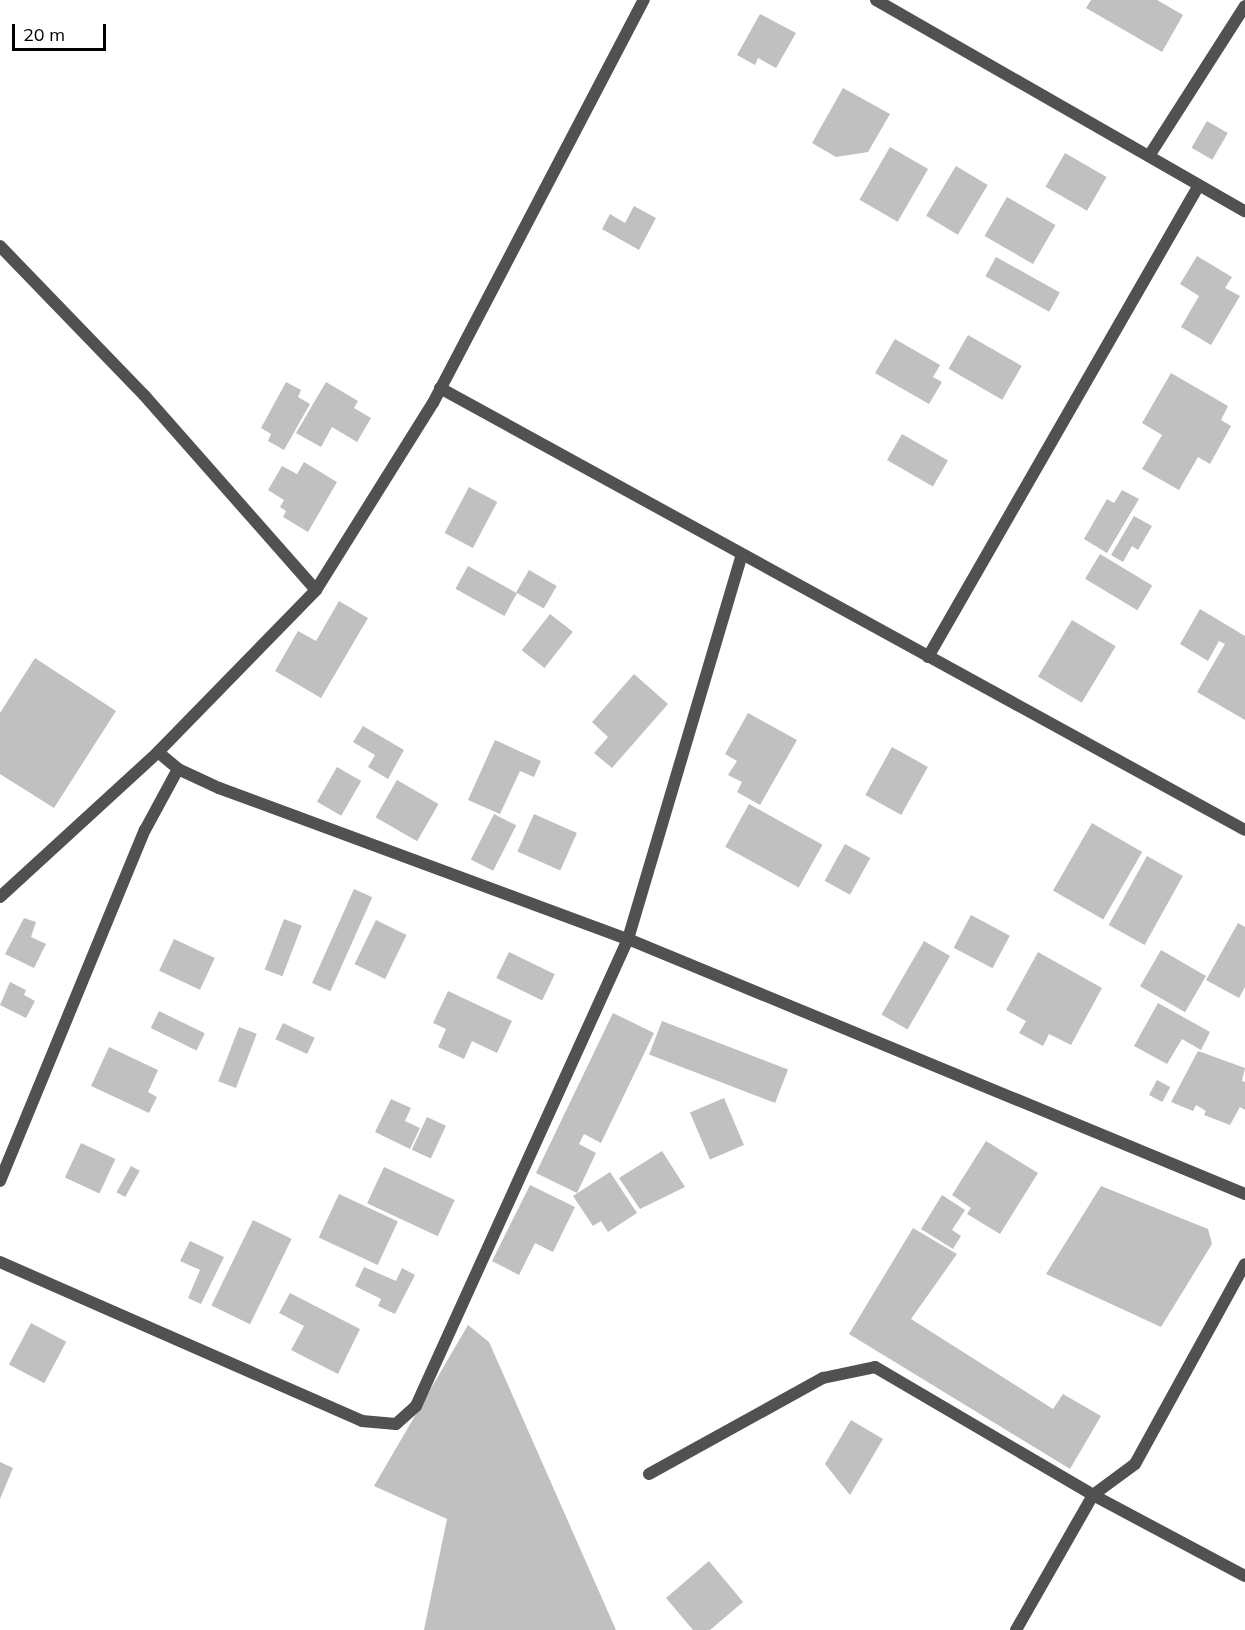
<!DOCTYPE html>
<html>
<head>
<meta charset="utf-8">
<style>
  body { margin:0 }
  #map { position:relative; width:1245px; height:1630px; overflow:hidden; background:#fff; font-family:Mulish,sans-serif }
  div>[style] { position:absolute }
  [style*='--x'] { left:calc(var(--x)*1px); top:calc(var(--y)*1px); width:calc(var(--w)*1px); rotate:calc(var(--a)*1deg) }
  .building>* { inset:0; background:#c0c0c0; transform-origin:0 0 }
  .minor>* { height:12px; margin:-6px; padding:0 6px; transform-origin:6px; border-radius:6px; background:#515151 }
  span { translate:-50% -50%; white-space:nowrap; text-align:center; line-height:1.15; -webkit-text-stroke:5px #fff; paint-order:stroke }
  .scale { position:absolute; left:12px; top:24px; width:94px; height:27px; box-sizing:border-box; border:3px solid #000; border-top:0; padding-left:8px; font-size:18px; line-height:21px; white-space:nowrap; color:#000; -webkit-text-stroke:4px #fff; paint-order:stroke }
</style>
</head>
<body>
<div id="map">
  <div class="building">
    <div style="clip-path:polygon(1091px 0,1157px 0,1183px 15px,1162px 52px,1086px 8px)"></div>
    <div style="clip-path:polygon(760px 14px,796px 33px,776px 68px,758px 58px,755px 65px,737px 55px)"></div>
    <div style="clip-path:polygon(843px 88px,890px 114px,868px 152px,836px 157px,812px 143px)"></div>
    <div style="left:1207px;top:121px;width:24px;height:31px;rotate:30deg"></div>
    <div style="left:890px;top:147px;width:44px;height:61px;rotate:30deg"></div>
    <div style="left:1065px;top:153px;width:48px;height:39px;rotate:30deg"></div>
    <div style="left:956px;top:166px;width:37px;height:58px;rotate:31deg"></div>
    <div style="left:1007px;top:197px;width:56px;height:45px;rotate:30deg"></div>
    <div style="clip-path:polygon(634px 206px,656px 218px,639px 250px,602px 229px,610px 214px,625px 223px)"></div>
    <div style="clip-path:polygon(1197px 256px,1232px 277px,1225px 288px,1240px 296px,1211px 345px,1181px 327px,1199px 296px,1180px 284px)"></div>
    <div style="left:996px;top:257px;width:73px;height:22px;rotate:29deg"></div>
    <div style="left:968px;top:335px;width:62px;height:39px;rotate:30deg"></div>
    <div style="clip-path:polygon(895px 339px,940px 365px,933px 377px,942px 382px,929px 404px,875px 373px)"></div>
    <div style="clip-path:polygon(1171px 373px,1228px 406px,1221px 420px,1231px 426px,1210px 464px,1198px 457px,1179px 490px,1142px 469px,1162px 435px,1142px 423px)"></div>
    <div style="clip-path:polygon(286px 382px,301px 390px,298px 397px,310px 404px,284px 450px,268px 441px,271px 434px,261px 428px)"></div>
    <div style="clip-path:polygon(326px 382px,358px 401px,354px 408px,371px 418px,357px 442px,332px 427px,321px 447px,296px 433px)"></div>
    <div style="left:902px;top:434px;width:53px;height:30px;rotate:30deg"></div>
    <div style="clip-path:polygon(304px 462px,337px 482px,308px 532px,283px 517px,286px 511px,280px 507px,284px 500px,268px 490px,282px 466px,297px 474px)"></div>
    <div style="left:469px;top:487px;width:32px;height:52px;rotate:28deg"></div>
    <div style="clip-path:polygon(1122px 490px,1139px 499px,1107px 553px,1084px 539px,1107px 499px,1114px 503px)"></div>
    <div style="clip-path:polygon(1134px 516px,1152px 526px,1138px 550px,1132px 546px,1123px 562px,1111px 555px)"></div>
    <div style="left:1100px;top:554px;width:61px;height:29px;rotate:31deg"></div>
    <div style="left:468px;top:566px;width:56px;height:26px;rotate:29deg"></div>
    <div style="left:529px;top:570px;width:32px;height:26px;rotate:30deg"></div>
    <div style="clip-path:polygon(339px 601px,368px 618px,321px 698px,275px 671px,298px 631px,316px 641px)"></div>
    <div style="clip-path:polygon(1200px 609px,1245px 636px,1245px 720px,1197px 692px,1225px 644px,1219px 641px,1208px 661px,1180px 644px)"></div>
    <div style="left:550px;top:614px;width:29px;height:46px;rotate:38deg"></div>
    <div style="left:1072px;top:620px;width:51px;height:66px;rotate:31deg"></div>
    <div style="clip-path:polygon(35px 658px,116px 711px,54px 808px,0 774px,0 713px)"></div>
    <div style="clip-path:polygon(634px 674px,668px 704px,612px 768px,594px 753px,608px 737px,592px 722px)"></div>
    <div style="clip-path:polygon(748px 713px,797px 740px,760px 805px,737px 792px,742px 782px,728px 775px,737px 761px,725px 754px)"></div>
    <div style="clip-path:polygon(363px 726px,404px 750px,388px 779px,368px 767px,375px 755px,353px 742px)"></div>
    <div style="clip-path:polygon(495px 740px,541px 761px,534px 777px,520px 771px,500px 814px,468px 800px)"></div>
    <div style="left:892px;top:747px;width:41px;height:55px;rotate:29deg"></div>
    <div style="left:337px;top:767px;width:28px;height:40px;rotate:30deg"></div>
    <div style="left:397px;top:780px;width:48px;height:43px;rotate:30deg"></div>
    <div style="left:749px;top:804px;width:84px;height:49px;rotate:29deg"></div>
    <div style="left:494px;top:814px;width:25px;height:51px;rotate:27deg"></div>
    <div style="left:534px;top:814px;width:47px;height:41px;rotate:24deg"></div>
    <div style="left:1092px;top:823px;width:58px;height:78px;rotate:30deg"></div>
    <div style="left:845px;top:844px;width:29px;height:42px;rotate:29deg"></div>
    <div style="left:1147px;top:856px;width:41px;height:79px;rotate:29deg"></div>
    <div style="left:354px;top:889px;width:20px;height:103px;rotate:24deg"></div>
    <div style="left:971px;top:915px;width:44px;height:37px;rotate:28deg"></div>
    <div style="clip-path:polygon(24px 918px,36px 922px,31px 937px,46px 944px,34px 968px,5px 954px)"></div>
    <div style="left:284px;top:919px;width:19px;height:54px;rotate:21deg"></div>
    <div style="left:376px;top:920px;width:34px;height:49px;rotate:26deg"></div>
    <div style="clip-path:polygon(1238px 923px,1245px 927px,1245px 987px,1239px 998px,1206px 980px)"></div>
    <div style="left:174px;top:939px;width:45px;height:35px;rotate:25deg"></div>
    <div style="left:924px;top:941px;width:30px;height:85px;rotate:30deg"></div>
    <div style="left:1161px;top:950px;width:52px;height:42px;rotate:30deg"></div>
    <div style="left:509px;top:952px;width:51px;height:29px;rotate:26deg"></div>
    <div style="clip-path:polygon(1038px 952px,1102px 988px,1071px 1045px,1049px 1034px,1043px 1046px,1019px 1033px,1026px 1021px,1006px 1010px)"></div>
    <div style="clip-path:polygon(10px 982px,26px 990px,24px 995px,35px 1001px,26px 1018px,0 1005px)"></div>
    <div style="clip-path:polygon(448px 991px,512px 1021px,497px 1053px,472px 1041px,464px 1059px,438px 1047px,446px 1029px,433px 1023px)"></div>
    <div style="clip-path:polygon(1158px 1003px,1210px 1032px,1201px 1050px,1182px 1039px,1167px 1064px,1134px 1046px)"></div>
    <div style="left:159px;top:1011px;width:51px;height:19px;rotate:26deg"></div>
    <div style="clip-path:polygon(613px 1013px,654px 1033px,601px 1143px,584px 1134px,579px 1144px,596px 1153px,577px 1193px,536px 1173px)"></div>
    <div style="left:662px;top:1021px;width:135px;height:36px;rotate:21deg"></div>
    <div style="left:283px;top:1023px;width:35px;height:18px;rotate:25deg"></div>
    <div style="left:239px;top:1027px;width:19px;height:58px;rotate:21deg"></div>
    <div style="clip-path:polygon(109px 1047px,158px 1070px,148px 1092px,157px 1097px,149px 1113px,91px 1086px)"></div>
    <div style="clip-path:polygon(1198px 1051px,1245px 1068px,1242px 1081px,1245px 1082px,1245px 1110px,1240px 1107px,1230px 1125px,1204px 1115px,1206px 1111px,1196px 1105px,1193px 1111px,1171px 1102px)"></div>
    <div style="left:1157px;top:1080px;width:15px;height:17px;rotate:28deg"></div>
    <div style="left:724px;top:1098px;width:51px;height:37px;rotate:67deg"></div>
    <div style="clip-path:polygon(391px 1099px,411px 1108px,405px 1121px,420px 1128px,410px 1149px,375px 1132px)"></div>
    <div style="left:427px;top:1117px;width:21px;height:36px;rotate:25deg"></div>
    <div style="clip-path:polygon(986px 1141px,1038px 1173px,1000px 1234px,967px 1214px,971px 1208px,952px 1195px)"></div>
    <div style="left:81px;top:1143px;width:38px;height:38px;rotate:25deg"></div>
    <div style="clip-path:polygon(662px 1151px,685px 1187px,640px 1209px,619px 1178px)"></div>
    <div style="left:131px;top:1166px;width:10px;height:30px;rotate:29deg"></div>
    <div style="left:384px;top:1167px;width:78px;height:40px;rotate:25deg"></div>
    <div style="clip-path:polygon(610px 1172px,637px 1213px,608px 1232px,601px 1221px,593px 1226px,573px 1196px)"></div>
    <div style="clip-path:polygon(530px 1185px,575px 1207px,553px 1252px,535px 1243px,519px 1275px,492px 1261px)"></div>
    <div style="clip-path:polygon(1101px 1186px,1208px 1229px,1212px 1244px,1161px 1327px,1046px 1274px)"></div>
    <div style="left:339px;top:1194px;width:65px;height:48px;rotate:25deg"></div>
    <div style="clip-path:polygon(942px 1195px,965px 1210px,952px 1230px,961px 1236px,953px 1249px,921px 1229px)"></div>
    <div style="left:253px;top:1220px;width:43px;height:95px;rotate:26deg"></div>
    <div style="clip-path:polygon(913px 1228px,957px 1254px,911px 1319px,1053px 1409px,1063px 1394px,1101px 1416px,1070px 1469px,849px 1334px)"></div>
    <div style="clip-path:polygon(190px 1241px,224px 1257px,201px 1304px,188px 1298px,200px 1270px,180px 1261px)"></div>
    <div style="clip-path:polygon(364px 1267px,396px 1281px,402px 1268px,415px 1275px,395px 1314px,378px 1306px,381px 1299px,355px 1286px)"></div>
    <div style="clip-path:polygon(290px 1293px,360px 1329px,338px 1374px,291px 1350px,304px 1326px,279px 1313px)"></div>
    <div style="left:31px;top:1323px;width:40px;height:47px;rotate:28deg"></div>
    <div style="clip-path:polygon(468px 1325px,489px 1342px,616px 1630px,424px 1630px,447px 1519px,374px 1486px)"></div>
    <div style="clip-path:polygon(851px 1420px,883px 1439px,850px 1495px,825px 1464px)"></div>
    <div style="clip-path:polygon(0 1462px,13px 1468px,0 1499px)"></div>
    <div style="clip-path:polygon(709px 1561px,743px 1602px,710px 1630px,693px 1630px,666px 1598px)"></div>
  </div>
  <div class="minor">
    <div style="--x:876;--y:0;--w:425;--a:29.8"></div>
    <div style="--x:1149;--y:156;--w:178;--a:-57.4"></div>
    <div style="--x:0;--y:246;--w:207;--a:46"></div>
    <div style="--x:144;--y:395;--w:260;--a:48.6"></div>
    <div style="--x:440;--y:388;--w:918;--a:28.77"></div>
    <div style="--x:928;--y:657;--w:544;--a:-60.14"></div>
    <div style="--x:158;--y:752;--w:26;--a:40"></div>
    <div style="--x:178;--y:769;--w:45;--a:24.9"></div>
    <div style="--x:219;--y:788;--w:436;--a:20.3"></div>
    <div style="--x:628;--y:939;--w:668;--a:22.45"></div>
    <div style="--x:0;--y:897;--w:214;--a:-42.5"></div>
    <div style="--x:158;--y:752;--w:226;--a:-45.7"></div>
    <div style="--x:316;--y:590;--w:221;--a:-58"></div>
    <div style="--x:433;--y:403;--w:455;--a:-62.4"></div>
    <div style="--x:0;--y:1181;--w:380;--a:-67.6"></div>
    <div style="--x:145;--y:830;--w:69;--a:-61.6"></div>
    <div style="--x:0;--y:1262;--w:395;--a:23.7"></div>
    <div style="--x:362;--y:1421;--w:34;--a:5"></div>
    <div style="--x:396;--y:1424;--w:27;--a:-42"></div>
    <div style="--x:416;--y:1406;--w:513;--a:-65.58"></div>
    <div style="--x:628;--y:939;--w:401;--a:-73.5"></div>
    <div style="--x:649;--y:1474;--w:199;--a:-28.9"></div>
    <div style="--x:823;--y:1378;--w:53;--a:-11.9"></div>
    <div style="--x:875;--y:1367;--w:253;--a:30.4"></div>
    <div style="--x:1093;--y:1495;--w:172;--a:28.1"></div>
    <div style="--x:1016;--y:1630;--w:155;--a:-60.3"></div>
    <div style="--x:1093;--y:1495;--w:52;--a:-36.4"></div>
    <div style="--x:1135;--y:1464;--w:228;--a:-61.2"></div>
  </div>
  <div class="scale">20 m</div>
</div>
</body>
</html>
